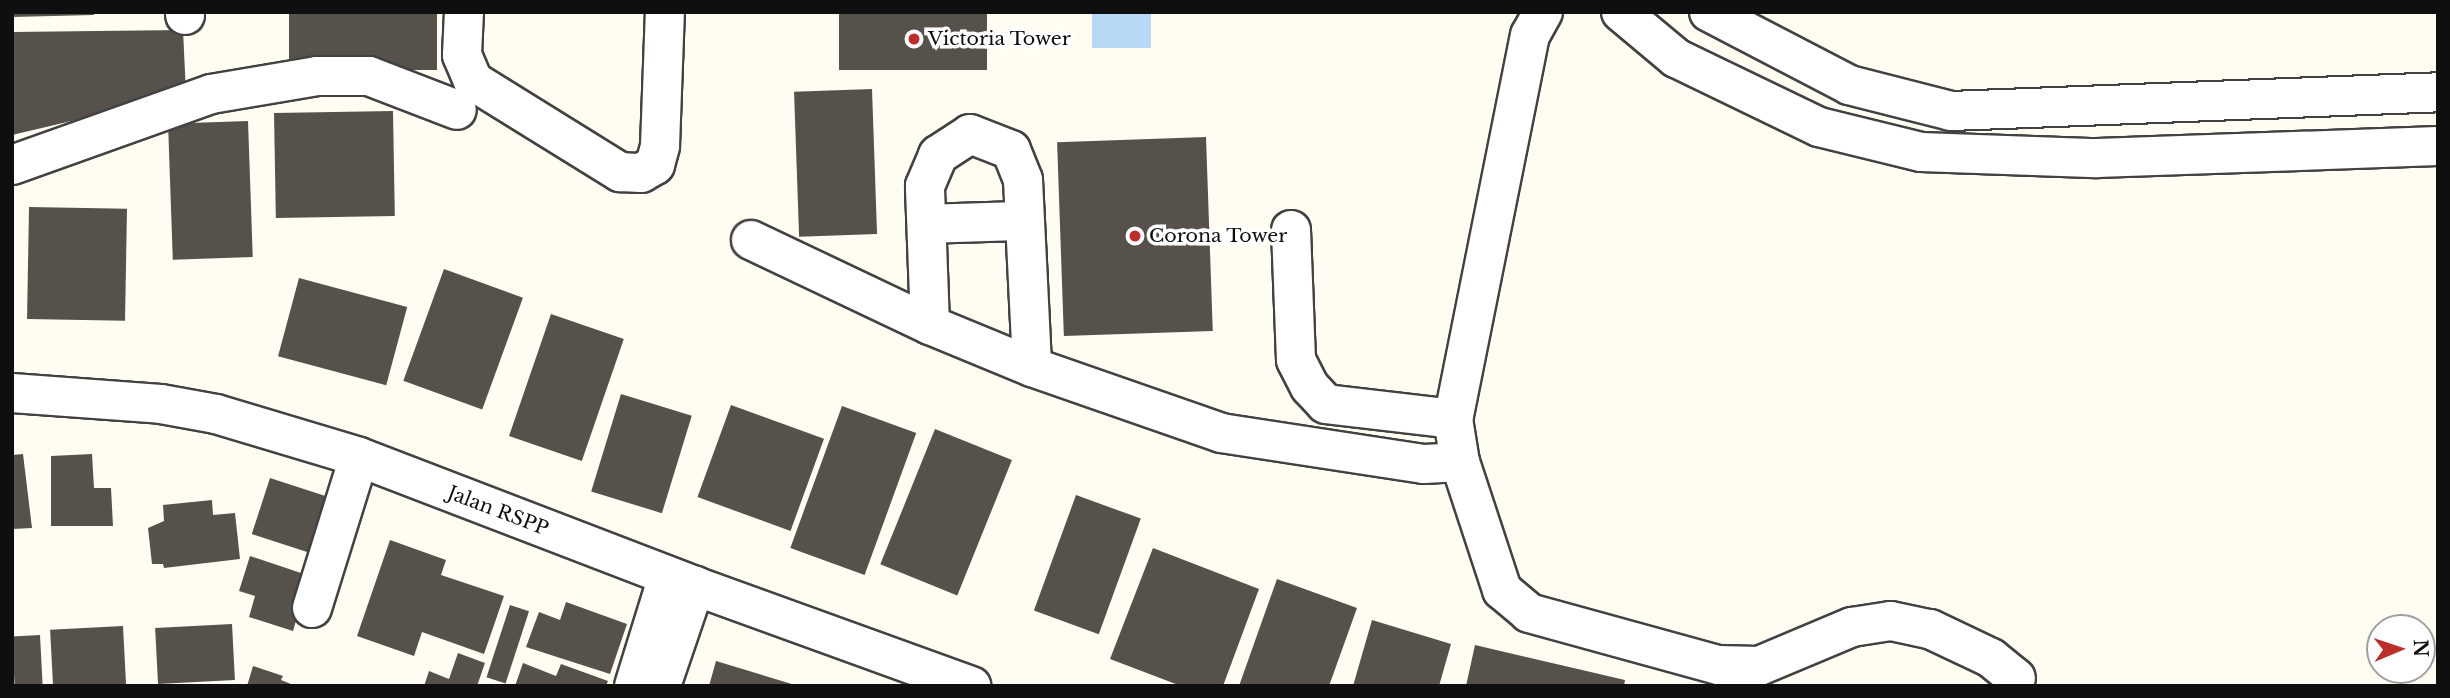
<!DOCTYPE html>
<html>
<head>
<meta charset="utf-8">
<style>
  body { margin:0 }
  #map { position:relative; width:2450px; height:698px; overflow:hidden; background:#fffdf1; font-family:"Libre Baskerville",serif }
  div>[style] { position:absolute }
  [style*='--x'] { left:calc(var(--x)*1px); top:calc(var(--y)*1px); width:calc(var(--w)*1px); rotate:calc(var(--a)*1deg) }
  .water>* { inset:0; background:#b7d9f5; transform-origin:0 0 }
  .building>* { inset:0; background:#57514b; transform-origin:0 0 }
  .roads { filter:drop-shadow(2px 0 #424242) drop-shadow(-2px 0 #424242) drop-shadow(0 2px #424242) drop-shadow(0 -2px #424242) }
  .minor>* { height:38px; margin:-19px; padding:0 19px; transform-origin:19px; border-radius:19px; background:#fff }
  .dots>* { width:19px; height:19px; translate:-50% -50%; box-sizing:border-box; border:4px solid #fff; border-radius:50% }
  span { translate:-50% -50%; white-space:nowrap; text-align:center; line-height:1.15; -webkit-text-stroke:7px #fff; paint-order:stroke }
  .poi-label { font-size:19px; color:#0f0f0f }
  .left { translate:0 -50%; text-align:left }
  .street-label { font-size:19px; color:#0f0f0f }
  .frame { position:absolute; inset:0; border:14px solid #0f0f0f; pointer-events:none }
  .north { position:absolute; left:2366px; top:614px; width:70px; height:70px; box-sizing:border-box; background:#fff; border:2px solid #9f9f9f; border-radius:50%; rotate:88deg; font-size:19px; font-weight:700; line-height:28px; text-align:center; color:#0f0f0f }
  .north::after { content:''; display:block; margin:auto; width:24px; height:32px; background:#bb2e2a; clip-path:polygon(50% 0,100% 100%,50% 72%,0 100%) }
</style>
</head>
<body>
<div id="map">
  <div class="water">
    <div style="left:1092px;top:12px;width:59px;height:36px"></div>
  </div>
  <div class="building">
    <div style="clip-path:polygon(12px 12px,94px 12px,94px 15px,12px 17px)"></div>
    <div style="left:289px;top:12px;width:148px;height:58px"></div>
    <div style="left:839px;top:12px;width:148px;height:58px"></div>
    <div style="clip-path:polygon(183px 30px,186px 94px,12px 135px,12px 32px)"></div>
    <div style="left:872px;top:89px;width:145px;height:78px;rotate:88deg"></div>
    <div style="left:393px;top:111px;width:105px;height:119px;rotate:89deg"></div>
    <div style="left:248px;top:121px;width:136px;height:80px;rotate:88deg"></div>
    <div style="left:1206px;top:137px;width:194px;height:149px;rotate:88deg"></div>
    <div style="left:29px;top:207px;width:98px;height:112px;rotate:1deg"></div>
    <div style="left:444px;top:269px;width:84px;height:119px;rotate:20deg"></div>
    <div style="left:299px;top:278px;width:112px;height:81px;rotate:15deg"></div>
    <div style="left:551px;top:314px;width:77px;height:129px;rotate:19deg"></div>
    <div style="left:621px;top:394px;width:74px;height:102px;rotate:17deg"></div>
    <div style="left:731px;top:405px;width:99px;height:98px;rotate:20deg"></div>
    <div style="left:842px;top:406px;width:79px;height:151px;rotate:20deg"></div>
    <div style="left:935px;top:429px;width:83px;height:146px;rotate:22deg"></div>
    <div style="clip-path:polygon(23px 454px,32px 528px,12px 529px,12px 455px)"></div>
    <div style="clip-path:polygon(92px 454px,94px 488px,111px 488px,113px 526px,51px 526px,51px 456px)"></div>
    <div style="left:270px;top:478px;width:59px;height:59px;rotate:18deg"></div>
    <div style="left:1076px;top:495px;width:69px;height:123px;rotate:20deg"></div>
    <div style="clip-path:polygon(212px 500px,213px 515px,235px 513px,240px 559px,164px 568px,163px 564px,152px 564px,148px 528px,164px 521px,163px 505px)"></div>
    <div style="clip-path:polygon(390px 540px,446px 560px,441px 575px,504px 596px,484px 654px,422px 632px,414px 656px,357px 636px)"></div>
    <div style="clip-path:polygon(1153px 548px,1259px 589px,1223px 686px,1181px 686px,1110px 659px)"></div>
    <div style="clip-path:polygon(250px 556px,301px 573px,294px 597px,302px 600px,293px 631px,249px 617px,255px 596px,239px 591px)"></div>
    <div style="clip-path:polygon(1277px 579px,1357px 608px,1329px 686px,1239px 686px)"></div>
    <div style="clip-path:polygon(566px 602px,627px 624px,610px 674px,526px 647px,539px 612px,560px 620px)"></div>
    <div style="left:510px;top:605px;width:20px;height:76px;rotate:18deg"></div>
    <div style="clip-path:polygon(1372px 620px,1451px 644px,1439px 686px,1353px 686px)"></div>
    <div style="left:232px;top:624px;width:56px;height:77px;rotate:87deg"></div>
    <div style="left:123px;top:626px;width:60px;height:73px;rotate:87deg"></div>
    <div style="left:40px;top:635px;width:51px;height:28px;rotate:87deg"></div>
    <div style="clip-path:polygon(1475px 645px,1625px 680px,1624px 686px,1466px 686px)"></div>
    <div style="clip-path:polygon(458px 653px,485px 663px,477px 686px,424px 686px,429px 671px,449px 679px)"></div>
    <div style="clip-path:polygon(716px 661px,795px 685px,795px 686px,709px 686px)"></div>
    <div style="clip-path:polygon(523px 663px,556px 676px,561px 664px,608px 681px,606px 686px,515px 686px)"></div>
    <div style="clip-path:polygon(253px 666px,283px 676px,281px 680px,296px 686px,247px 686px)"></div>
  </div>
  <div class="roads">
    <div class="minor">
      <div style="--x:185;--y:12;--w:3;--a:90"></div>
      <div style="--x:464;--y:12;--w:43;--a:92.7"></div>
      <div style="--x:462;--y:55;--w:28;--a:67"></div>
      <div style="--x:473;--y:81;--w:173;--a:31.8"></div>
      <div style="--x:620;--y:172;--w:21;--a:3"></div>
      <div style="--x:641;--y:173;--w:16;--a:-30"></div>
      <div style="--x:655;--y:165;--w:20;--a:-75"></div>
      <div style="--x:660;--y:146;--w:134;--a:-87.9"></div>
      <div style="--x:1543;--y:12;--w:26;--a:119"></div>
      <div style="--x:1530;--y:35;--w:392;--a:101.3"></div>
      <div style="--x:1453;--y:419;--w:44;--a:80.8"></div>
      <div style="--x:1460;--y:462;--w:135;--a:71.8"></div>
      <div style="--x:1502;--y:590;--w:35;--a:40"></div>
      <div style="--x:1529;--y:613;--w:196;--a:15.4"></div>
      <div style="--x:1718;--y:665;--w:41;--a:1.4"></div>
      <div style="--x:1759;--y:666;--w:101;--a:-22.8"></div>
      <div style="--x:1852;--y:627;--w:39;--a:-9"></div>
      <div style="--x:1891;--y:621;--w:40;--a:12"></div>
      <div style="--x:1930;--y:629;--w:68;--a:25.4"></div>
      <div style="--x:1991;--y:658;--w:32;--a:39"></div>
      <div style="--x:1621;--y:12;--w:72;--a:39.9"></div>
      <div style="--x:1676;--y:58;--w:159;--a:25.8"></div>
      <div style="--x:1819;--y:127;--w:105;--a:13.8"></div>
      <div style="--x:1921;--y:152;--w:176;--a:2"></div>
      <div style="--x:2097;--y:158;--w:341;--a:-2"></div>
      <div style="--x:1709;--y:12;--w:158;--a:27.5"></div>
      <div style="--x:1849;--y:85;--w:105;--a:14.3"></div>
      <div style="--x:1951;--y:111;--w:487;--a:-2.2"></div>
      <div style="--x:12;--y:165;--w:211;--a:-19.6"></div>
      <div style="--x:211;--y:94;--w:108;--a:-9.6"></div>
      <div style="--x:317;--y:76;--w:52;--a:0"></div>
      <div style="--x:369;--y:76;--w:94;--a:21.1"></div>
      <div style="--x:927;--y:224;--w:97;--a:-1.8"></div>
      <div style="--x:1291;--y:230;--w:130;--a:87.8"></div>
      <div style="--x:1296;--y:360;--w:30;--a:63"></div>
      <div style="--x:1310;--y:387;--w:23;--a:47"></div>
      <div style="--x:1326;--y:404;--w:128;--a:6.7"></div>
      <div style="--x:751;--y:240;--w:198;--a:25.4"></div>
      <div style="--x:930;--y:325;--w:110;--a:22.4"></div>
      <div style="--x:1032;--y:367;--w:200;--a:19.2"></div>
      <div style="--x:1221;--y:433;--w:205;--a:8.7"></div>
      <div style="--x:1424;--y:464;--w:36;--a:-3"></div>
      <div style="--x:930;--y:325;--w:139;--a:-92.1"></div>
      <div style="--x:925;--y:186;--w:34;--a:-67"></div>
      <div style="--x:938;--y:155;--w:38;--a:-33"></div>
      <div style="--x:970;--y:134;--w:44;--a:21.3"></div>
      <div style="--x:1011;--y:150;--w:32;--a:68"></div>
      <div style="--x:1023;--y:180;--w:187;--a:87.2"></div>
      <div style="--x:12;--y:393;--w:149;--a:4.2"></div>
      <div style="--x:161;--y:404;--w:56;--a:10.3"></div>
      <div style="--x:216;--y:414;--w:149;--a:16.7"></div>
      <div style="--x:359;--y:457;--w:360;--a:21"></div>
      <div style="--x:695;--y:586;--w:294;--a:19.9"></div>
      <div style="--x:312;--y:608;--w:158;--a:-72.7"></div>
      <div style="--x:634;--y:686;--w:115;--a:-72.8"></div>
      <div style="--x:661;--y:686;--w:106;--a:-71.2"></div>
    </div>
  </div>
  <div class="dots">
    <div style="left:914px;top:39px;background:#bb2e2a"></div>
    <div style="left:1135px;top:236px;background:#bb2e2a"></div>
  </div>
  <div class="poi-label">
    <span class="left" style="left:928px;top:39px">Victoria Tower</span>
    <span class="left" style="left:1149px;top:236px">Corona Tower</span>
  </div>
  <div class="street-label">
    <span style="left:498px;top:511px;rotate:21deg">Jalan RSPP</span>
  </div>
  <div class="frame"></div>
  <div class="north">N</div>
</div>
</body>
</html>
